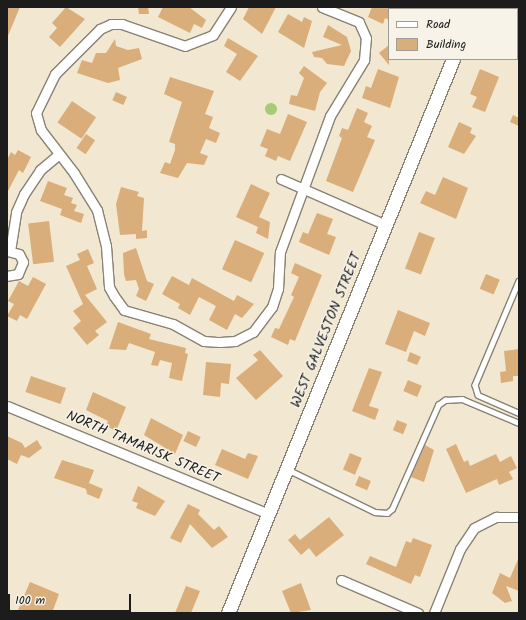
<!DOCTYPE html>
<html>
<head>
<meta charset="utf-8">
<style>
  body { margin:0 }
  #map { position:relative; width:526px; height:620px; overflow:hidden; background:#f2e7d0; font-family:Kalam,sans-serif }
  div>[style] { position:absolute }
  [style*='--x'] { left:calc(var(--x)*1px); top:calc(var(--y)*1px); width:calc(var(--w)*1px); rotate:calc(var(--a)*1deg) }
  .green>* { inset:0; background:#a4cb75 }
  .round { border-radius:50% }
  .building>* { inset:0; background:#daae7b; transform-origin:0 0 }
  .roads { filter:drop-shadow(1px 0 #878276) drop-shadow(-1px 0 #878276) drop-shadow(0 1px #878276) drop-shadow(0 -1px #878276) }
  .lane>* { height:4.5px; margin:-2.25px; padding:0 2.25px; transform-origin:2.25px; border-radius:2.25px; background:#fff }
  .street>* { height:9px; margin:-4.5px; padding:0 4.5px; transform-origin:4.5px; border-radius:4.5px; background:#fff }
  .secondary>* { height:13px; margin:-6.5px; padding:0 6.5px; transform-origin:6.5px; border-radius:6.5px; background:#fff }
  span { translate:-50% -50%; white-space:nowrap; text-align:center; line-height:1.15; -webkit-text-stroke:3px #f7f3e8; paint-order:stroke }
  .street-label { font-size:14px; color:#1c1c1c }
  .frame { position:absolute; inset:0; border:8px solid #1c1c1c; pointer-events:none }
  .legend { position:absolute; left:388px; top:8px; width:130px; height:52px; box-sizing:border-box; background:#f7f3e8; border:1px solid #9f9d96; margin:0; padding:5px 7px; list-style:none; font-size:12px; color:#1c1c1c }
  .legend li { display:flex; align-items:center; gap:8px; height:20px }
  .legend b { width:20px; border:1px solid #9f9d96 }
  .scale { position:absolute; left:8px; top:594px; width:123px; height:18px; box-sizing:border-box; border:2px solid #1c1c1c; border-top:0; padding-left:5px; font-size:12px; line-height:14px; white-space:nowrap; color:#1c1c1c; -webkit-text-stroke:3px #f7f3e8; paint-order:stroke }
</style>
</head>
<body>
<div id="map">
  <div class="green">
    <div class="round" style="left:265px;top:103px;width:12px;height:12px"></div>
  </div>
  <div class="building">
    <div style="clip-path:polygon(7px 7px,20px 7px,7px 38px)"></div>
    <div style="clip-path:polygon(66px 7px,85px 19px,60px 47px,49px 37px,57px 28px,52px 23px)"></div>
    <div style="clip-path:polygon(138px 7px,148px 7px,149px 14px,139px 14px)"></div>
    <div style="clip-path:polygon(163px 7px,189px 7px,206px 20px,202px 28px,194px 24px,190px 33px,158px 17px)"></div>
    <div style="clip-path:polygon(249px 7px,276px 7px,262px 34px,243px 19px)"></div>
    <div style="clip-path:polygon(372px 7px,389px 7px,389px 20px,385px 18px,383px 24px,368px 17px)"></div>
    <div style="clip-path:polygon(288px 14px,302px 22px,304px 17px,312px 21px,304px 48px,278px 32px)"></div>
    <div style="clip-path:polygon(328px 25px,347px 37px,351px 51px,344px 66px,327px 64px,322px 58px,314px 57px,312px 52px,342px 45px,323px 37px)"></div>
    <div style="clip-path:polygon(228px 38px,258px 56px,240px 81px,226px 72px,237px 54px,224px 46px)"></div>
    <div style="clip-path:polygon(115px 39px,116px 46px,128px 50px,139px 48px,142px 59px,118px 68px,120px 80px,108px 83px,77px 73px,82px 60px,92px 63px,96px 53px,106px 53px)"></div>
    <div style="clip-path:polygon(389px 45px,389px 65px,379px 53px)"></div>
    <div style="clip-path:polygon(304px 66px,327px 83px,320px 92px,315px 111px,289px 104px,291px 95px,297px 96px,304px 78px,299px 73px)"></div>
    <div style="clip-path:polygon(378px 69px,399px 77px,390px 108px,362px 98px,366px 86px,371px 88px)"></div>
    <div style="clip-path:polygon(480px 69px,499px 77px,485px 112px,472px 107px,477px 97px,470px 94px)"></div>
    <div style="clip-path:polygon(170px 77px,214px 91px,205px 114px,213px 117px,209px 128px,220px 133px,216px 143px,206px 139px,200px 153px,208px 156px,204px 165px,187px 163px,178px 178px,160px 173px,165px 162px,170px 164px,175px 150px,175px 144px,169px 142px,182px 102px,164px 94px)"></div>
    <div style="left:116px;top:92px;width:12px;height:9px;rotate:24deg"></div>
    <div style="left:72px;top:101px;width:29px;height:26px;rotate:34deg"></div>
    <div style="clip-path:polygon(357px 108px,368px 113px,364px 122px,372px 126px,367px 137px,375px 140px,353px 192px,326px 181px,342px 138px,339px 136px,342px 128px,348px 130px)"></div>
    <div style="clip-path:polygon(288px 114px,307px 122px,290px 161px,278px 156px,276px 161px,265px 156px,268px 149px,260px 146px,267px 129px,280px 134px)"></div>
    <div style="clip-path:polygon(513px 115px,519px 118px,519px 126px,510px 122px)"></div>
    <div style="clip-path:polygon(459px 122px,472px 128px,470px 133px,476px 136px,464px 154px,448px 147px)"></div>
    <div style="left:86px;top:134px;width:11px;height:17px;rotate:34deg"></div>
    <div style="clip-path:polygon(18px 150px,31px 157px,23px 173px,19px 170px,7px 193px,7px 160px,11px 152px,15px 155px)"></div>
    <div style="clip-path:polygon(443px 177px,468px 188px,456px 219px,420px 203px,426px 191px,435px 195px)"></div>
    <div style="clip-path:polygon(48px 181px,67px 188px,64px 195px,73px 198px,71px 203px,77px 205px,74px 211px,84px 214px,81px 223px,60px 215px,62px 209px,40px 201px)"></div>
    <div style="clip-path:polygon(251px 184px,270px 193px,259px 217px,270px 222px,268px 239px,256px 233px,258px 227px,236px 217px)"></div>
    <div style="clip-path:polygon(121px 187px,139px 192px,137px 196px,144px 198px,142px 231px,147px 230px,147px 238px,136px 239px,136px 234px,120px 235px,116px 204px)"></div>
    <div style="clip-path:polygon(317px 213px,333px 219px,327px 234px,336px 237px,329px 255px,299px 242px,303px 232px,308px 234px)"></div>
    <div style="left:49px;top:221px;width:41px;height:21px;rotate:83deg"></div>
    <div style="left:419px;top:232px;width:17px;height:39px;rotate:21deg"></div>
    <div style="left:235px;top:240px;width:32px;height:32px;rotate:24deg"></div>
    <div style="clip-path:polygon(136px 248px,147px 281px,154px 284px,146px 301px,136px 296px,139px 289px,136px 280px,126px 281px,124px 274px,123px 253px)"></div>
    <div style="clip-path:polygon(88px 249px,94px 263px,87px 266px,97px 289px,85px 295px,107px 322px,95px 331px,99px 335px,87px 345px,73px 328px,81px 321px,73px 311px,83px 304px,66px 266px,80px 260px,77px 254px)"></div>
    <div style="clip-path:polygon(295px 263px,322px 275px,295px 341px,290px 339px,288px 345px,271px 337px,275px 328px,279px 329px,294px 297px,291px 295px,299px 277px,291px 273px)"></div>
    <div style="left:486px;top:274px;width:15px;height:16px;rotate:23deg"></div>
    <div style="clip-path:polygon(172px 276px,189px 285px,192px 278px,234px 301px,237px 295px,254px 304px,242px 318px,235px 314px,227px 330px,209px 320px,216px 306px,199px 297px,190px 315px,178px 308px,180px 304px,162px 294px)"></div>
    <div style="clip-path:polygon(33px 277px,46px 284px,27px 319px,20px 315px,17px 321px,7px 316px,14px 304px,8px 301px,19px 281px,28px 286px)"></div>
    <div style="clip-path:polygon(398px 310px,430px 323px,425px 336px,414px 331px,406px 352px,385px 344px)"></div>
    <div style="clip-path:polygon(118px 322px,151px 334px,149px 339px,186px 348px,185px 353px,188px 354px,182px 381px,169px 378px,172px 363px,160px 360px,158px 366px,151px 365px,155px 352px,129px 343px,126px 350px,109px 349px)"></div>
    <div style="clip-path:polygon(519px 349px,519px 376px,513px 376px,513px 381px,501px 383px,500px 372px,506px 371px,504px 351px)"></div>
    <div style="clip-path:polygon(260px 350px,283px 376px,256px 400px,236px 378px,258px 360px,253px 355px)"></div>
    <div style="clip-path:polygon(410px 352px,421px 357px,417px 365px,407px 361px)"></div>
    <div style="clip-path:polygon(206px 362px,231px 364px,229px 384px,221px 383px,220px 397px,203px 395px)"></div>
    <div style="clip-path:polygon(369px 368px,382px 372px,369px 406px,379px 409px,375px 420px,352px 411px)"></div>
    <div style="left:31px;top:376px;width:37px;height:17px;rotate:19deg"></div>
    <div style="left:408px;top:380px;width:15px;height:12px;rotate:23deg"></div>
    <div style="clip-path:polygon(93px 392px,126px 407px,116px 431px,106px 426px,108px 421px,86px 410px)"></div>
    <div style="clip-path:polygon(151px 418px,183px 435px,175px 454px,144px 435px)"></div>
    <div style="left:397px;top:420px;width:11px;height:11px;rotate:22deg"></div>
    <div style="left:188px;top:431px;width:14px;height:11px;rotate:25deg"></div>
    <div style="clip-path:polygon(7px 436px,22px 443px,25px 448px,37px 440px,42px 448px,29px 458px,21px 455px,17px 464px,7px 459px)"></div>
    <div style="clip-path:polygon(456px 444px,464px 462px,468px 460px,470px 466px,496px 454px,500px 462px,511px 456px,517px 468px,509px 472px,513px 479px,499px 485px,497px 479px,466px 493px,446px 449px)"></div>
    <div style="clip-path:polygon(425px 445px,434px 450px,424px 482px,411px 477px)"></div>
    <div style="clip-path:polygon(222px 449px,245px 459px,248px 453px,258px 456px,248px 479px,215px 465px)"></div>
    <div style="left:350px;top:453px;width:13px;height:18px;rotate:23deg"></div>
    <div style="clip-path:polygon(62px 460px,94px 470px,89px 483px,103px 489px,99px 499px,87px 494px,86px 489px,54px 478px)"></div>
    <div style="left:359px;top:476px;width:13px;height:10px;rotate:23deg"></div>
    <div style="clip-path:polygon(138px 486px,165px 501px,155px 516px,136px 508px,138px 503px,132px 501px)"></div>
    <div style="clip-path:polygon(188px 504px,200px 510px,198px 514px,214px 530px,219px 526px,228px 537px,212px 548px,190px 524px,181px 543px,170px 538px)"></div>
    <div style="clip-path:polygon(329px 517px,344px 535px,316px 557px,309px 548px,301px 555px,288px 540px,295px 534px,300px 540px)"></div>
    <div style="clip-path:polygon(413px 538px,432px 545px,420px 577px,415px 575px,411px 584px,366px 564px,370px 556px,396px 567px,406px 541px,411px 543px)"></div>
    <div style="clip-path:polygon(519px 557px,519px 591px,506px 586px,512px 601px,505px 603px,492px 593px,500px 573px,510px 578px)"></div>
    <div style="clip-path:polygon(30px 582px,59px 594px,52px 613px,22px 613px,18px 610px)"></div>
    <div style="clip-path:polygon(301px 583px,311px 610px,291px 613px,282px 591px)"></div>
    <div style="clip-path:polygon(186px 586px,200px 591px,191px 613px,175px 613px)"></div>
  </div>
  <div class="roads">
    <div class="lane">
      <div style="--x:519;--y:281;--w:113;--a:112.9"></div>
      <div style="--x:475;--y:385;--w:10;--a:73"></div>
      <div style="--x:478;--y:395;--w:45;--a:23.7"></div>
      <div style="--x:287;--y:469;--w:98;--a:26"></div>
      <div style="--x:375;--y:512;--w:12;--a:5"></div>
      <div style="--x:387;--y:513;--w:6;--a:-39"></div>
      <div style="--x:392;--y:509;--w:114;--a:-66.1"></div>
      <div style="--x:438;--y:405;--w:9;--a:-36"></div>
      <div style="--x:445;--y:400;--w:17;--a:-3"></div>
      <div style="--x:462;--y:399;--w:62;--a:22.8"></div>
    </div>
    <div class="street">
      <div style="--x:231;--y:7;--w:33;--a:123"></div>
      <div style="--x:213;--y:35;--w:30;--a:159"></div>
      <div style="--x:185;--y:46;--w:67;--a:-160.8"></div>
      <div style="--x:122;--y:24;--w:11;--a:180"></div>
      <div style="--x:111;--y:24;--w:12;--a:156"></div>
      <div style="--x:100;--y:29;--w:64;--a:135"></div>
      <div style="--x:55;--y:74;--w:43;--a:116"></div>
      <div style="--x:36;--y:113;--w:18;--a:74"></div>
      <div style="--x:41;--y:130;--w:54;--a:52.5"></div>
      <div style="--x:74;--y:173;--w:44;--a:58.1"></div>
      <div style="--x:97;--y:210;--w:37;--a:76"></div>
      <div style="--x:106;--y:246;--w:41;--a:85.8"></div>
      <div style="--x:109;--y:287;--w:10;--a:61"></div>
      <div style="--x:114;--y:296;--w:17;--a:54"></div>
      <div style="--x:124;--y:310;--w:51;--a:15.9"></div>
      <div style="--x:173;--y:324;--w:35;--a:29"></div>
      <div style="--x:204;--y:341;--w:16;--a:4"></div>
      <div style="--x:220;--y:342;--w:15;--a:-4"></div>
      <div style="--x:235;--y:341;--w:20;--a:-27"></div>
      <div style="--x:253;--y:332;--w:31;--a:-53"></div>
      <div style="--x:272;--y:307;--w:19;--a:-72"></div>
      <div style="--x:278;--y:289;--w:37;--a:-87"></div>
      <div style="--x:280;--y:252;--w:145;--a:-69.8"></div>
      <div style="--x:330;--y:116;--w:66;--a:-58.7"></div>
      <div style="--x:364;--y:60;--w:22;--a:-85"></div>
      <div style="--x:366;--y:38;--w:17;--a:-114"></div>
      <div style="--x:359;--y:22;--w:40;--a:-158"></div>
      <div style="--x:281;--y:179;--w:115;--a:23.7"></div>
      <div style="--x:7;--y:251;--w:12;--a:14"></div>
      <div style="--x:19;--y:254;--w:9;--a:63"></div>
      <div style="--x:23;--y:262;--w:13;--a:113"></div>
      <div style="--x:18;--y:274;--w:11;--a:170"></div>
      <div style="--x:10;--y:251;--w:39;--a:-81"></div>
      <div style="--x:16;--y:212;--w:20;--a:-66"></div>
      <div style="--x:24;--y:194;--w:29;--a:-56"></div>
      <div style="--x:40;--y:170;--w:23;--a:-40"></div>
      <div style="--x:7;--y:406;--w:283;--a:22.4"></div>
      <div style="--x:341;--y:580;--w:84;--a:23.2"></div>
      <div style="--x:434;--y:613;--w:69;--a:-67.9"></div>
      <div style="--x:460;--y:549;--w:25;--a:-56"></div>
      <div style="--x:474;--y:528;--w:25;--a:-27"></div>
      <div style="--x:496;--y:517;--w:23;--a:0"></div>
    </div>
    <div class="secondary">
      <div style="--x:474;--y:9;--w:2;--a:-63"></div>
      <div style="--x:228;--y:613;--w:598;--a:-67.9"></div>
    </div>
  </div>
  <div class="street-label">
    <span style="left:326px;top:330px;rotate:-68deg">WEST GALVESTON STREET</span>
    <span style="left:143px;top:447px;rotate:23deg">NORTH TAMARISK STREET</span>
  </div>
  <div class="frame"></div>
  <ul class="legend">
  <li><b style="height:5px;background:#fff"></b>Road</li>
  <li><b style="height:11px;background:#daae7b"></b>Building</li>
  </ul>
  <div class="scale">100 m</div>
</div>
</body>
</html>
